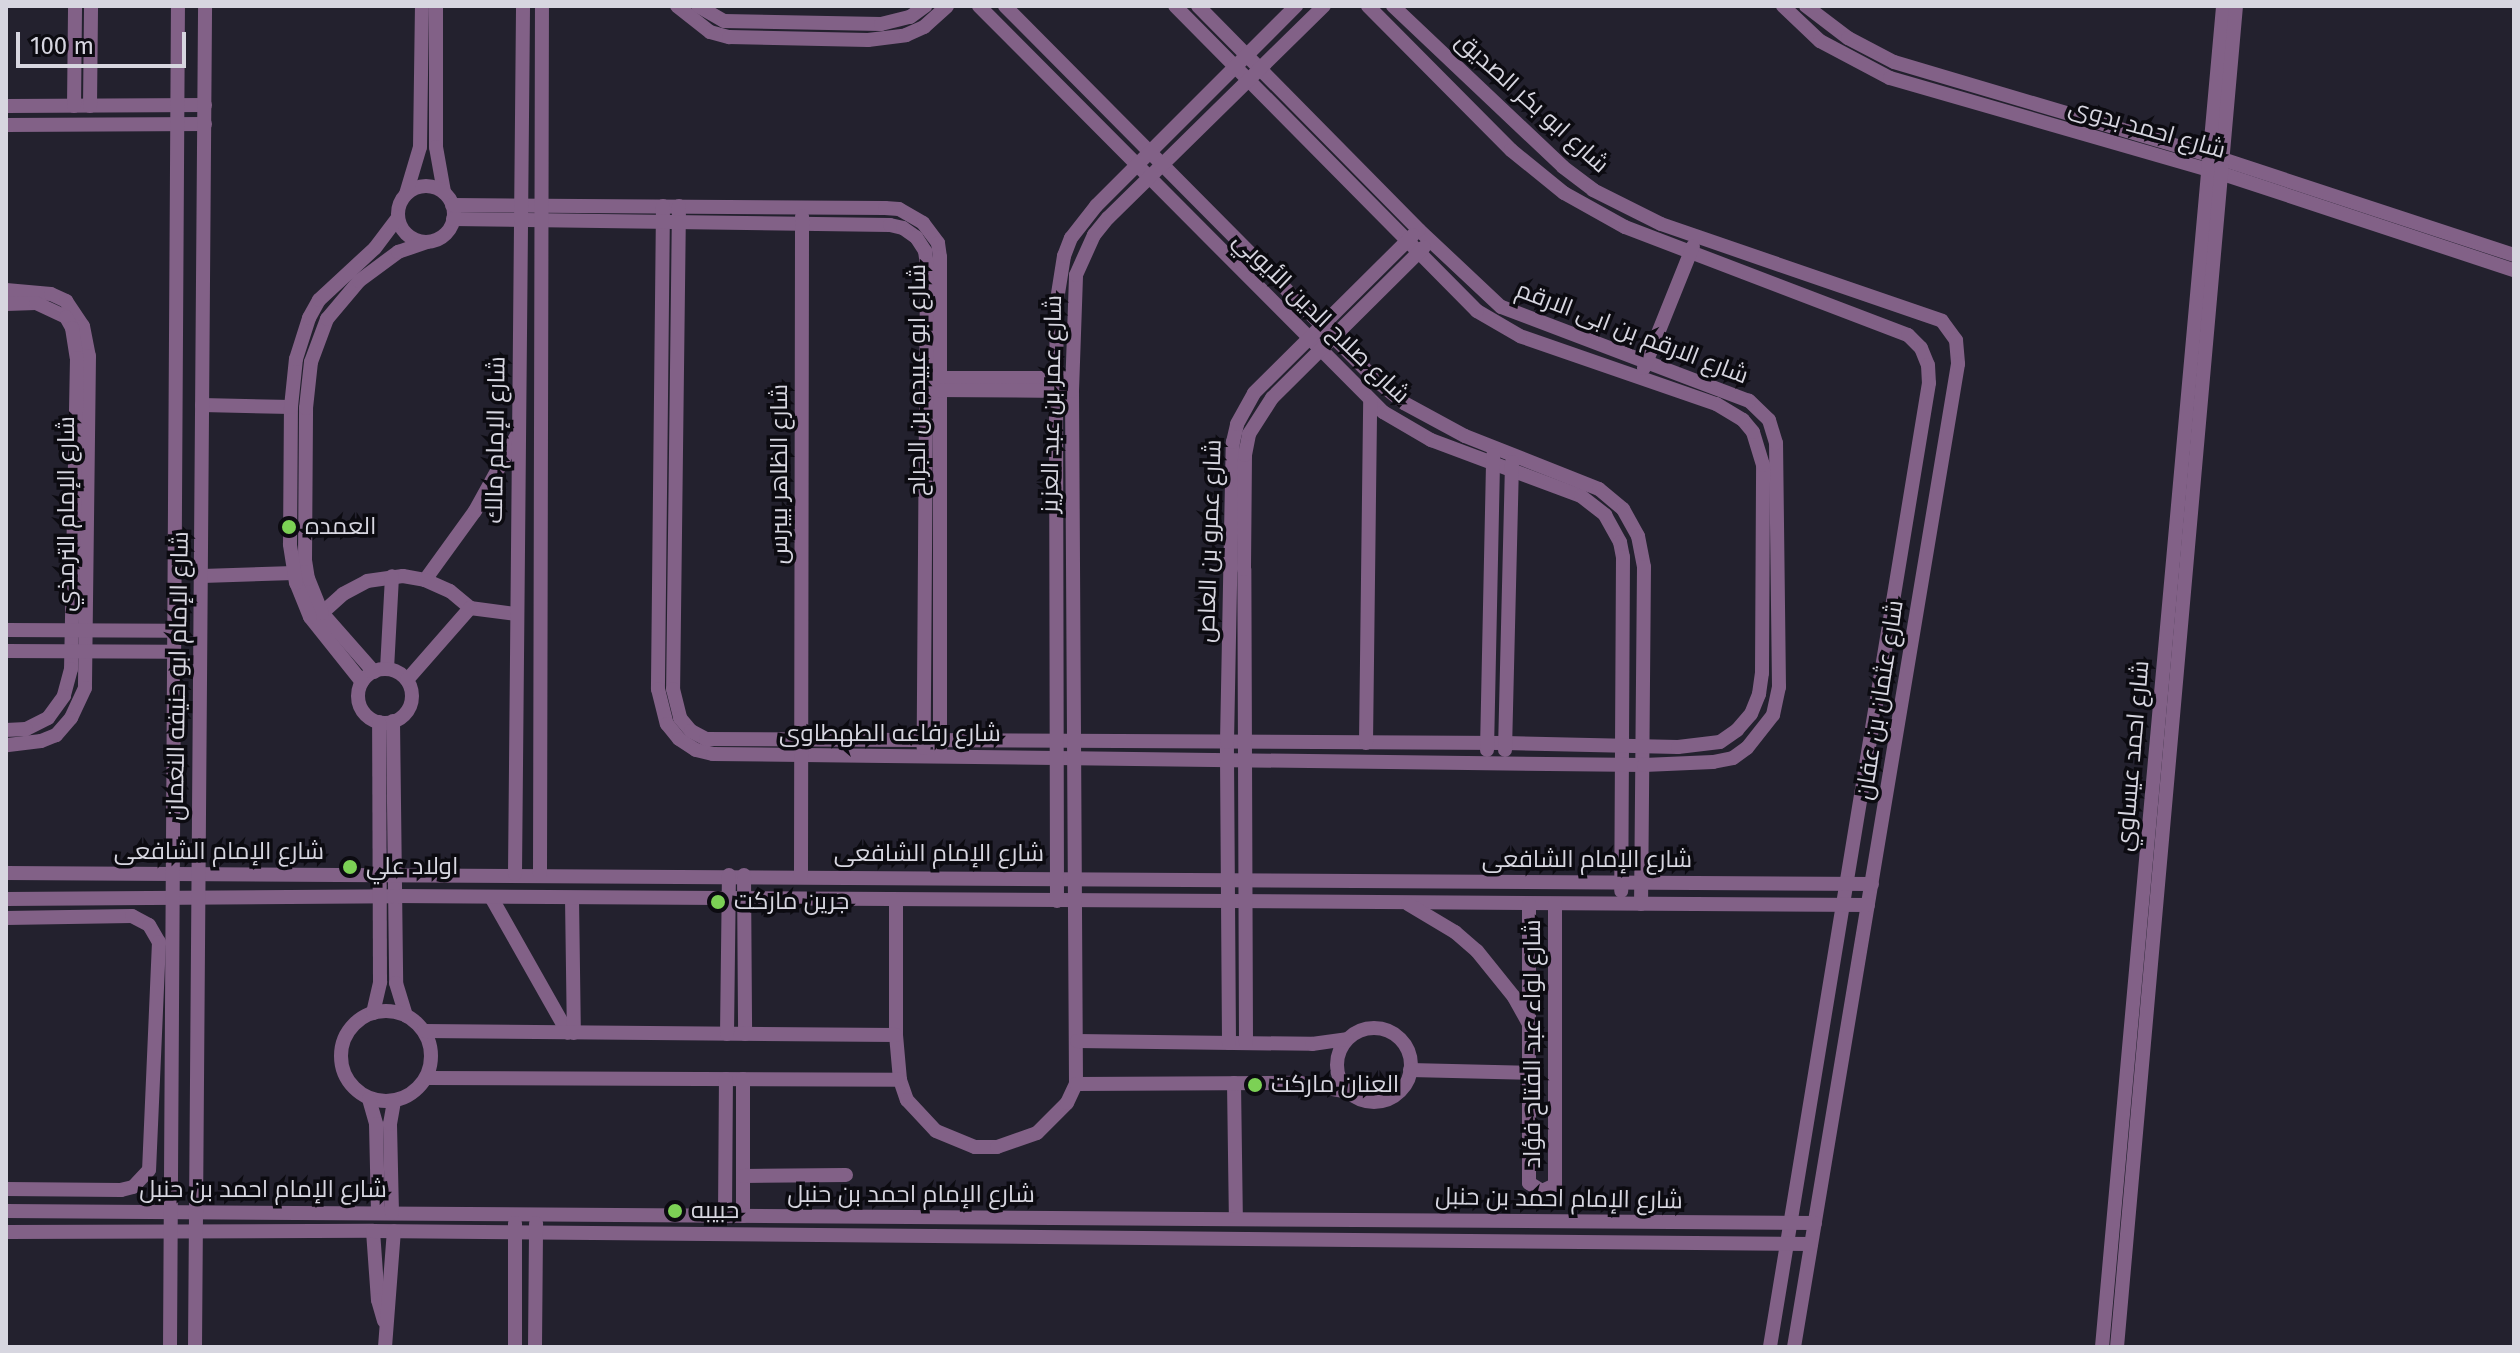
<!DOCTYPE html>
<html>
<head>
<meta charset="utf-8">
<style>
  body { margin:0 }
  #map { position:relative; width:2520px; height:1353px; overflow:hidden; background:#23212e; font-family:"Fira Sans",Cairo,sans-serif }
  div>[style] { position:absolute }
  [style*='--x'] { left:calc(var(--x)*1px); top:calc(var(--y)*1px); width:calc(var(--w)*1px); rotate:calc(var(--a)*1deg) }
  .minor>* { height:14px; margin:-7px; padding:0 7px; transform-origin:7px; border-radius:7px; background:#826187 }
  .minor>.ring { margin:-7px; padding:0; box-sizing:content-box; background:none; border:14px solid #826187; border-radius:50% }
  .dots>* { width:22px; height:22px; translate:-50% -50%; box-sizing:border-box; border:4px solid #0c0b11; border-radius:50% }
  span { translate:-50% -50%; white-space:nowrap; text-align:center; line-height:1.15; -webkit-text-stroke:7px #0c0b11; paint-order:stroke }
  .street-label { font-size:24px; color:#d7d6e0 }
  .poi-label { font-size:24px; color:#d7d6e0 }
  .left { translate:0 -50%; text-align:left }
  .frame { position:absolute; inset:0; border:8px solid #d7d6e0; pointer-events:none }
  .scale { position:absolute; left:16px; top:32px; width:170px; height:36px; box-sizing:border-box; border:4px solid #d7d6e0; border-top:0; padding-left:10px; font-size:24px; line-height:28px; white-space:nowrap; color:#d7d6e0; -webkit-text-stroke:6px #0c0b11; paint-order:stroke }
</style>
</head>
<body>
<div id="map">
  <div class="minor">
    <div style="--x:436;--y:6;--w:141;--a:90"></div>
    <div style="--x:436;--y:147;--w:46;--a:79.9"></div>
    <div style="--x:677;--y:6;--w:42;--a:38.2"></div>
    <div style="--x:710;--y:32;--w:20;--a:15"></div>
    <div style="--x:729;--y:37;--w:139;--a:1.2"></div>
    <div style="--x:868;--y:40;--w:38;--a:-7"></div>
    <div style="--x:906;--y:35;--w:20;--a:-24"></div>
    <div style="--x:924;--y:27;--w:31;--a:-42"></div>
    <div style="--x:698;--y:6;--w:30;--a:30"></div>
    <div style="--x:724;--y:21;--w:157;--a:1.1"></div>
    <div style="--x:881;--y:24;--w:30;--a:-14"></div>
    <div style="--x:910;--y:17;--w:19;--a:-36"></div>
    <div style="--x:979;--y:6;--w:573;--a:45.14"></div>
    <div style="--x:1383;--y:412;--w:56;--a:30.3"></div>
    <div style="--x:1431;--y:440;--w:160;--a:20.5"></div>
    <div style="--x:1581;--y:496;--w:31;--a:38"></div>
    <div style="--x:1605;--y:515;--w:31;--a:61"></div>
    <div style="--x:1620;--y:542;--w:15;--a:79"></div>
    <div style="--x:1623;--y:557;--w:334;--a:90.3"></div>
    <div style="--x:1005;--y:6;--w:528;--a:45.23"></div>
    <div style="--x:1377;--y:381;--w:35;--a:39"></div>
    <div style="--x:1404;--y:403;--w:69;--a:28.4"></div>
    <div style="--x:1465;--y:436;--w:144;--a:21.6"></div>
    <div style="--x:1599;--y:489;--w:31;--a:40"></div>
    <div style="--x:1623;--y:509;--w:31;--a:61"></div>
    <div style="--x:1638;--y:536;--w:32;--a:79"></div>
    <div style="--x:1644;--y:567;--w:337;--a:90.5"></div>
    <div style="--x:1368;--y:6;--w:203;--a:45.2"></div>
    <div style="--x:1511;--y:150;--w:68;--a:39.1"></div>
    <div style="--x:1564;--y:193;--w:70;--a:29.1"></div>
    <div style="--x:1625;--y:227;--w:303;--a:20.9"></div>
    <div style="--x:1908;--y:335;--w:18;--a:45"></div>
    <div style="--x:1921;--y:348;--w:18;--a:68"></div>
    <div style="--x:1928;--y:365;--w:18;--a:87"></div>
    <div style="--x:1929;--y:383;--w:977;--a:99.37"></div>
    <div style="--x:1393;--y:6;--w:234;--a:43.4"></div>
    <div style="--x:1563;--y:167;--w:38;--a:37"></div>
    <div style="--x:1593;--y:190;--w:76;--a:26.6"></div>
    <div style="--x:1661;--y:224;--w:297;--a:19"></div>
    <div style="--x:1942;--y:321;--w:24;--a:54"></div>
    <div style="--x:1956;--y:340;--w:24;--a:85"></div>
    <div style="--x:1958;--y:364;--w:997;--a:99.47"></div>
    <div style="--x:1783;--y:6;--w:51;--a:43.4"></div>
    <div style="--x:1820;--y:41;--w:79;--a:27.9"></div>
    <div style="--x:1890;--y:78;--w:343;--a:16.1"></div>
    <div style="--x:2220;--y:173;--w:310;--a:18.3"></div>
    <div style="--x:1806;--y:6;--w:53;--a:37.3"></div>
    <div style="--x:1848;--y:38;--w:52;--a:27.6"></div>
    <div style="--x:1894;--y:62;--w:342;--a:16.5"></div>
    <div style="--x:2222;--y:159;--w:307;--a:18.2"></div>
    <div style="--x:6;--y:106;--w:199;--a:-0.3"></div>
    <div style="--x:74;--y:106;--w:100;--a:-89.4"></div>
    <div style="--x:90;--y:106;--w:100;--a:-89.4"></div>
    <div style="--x:6;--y:125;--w:199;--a:-0.3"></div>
    <div class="ring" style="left:398px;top:186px;width:42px;height:42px"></div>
    <div style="--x:406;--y:194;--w:49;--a:-73.4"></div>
    <div style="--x:420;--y:147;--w:141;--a:-89.2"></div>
    <div style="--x:452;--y:205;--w:433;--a:0.4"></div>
    <div style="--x:885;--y:208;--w:14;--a:4"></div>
    <div style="--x:899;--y:209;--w:28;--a:30"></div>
    <div style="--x:923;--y:223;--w:25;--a:53"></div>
    <div style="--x:938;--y:243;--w:14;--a:82"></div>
    <div style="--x:940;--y:257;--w:491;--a:90"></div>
    <div style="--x:663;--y:206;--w:483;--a:90.6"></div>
    <div style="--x:658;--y:689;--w:36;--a:76"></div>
    <div style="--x:667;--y:724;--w:19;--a:51"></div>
    <div style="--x:679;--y:739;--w:20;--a:33"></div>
    <div style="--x:696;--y:750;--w:17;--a:13"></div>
    <div style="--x:713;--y:754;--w:931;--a:0.68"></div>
    <div style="--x:1644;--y:765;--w:69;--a:-2.5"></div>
    <div style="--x:1713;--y:762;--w:20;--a:-11"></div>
    <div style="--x:1733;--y:758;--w:17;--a:-36"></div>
    <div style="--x:1747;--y:748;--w:42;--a:-51.8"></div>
    <div style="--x:1773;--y:715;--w:29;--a:-78"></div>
    <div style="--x:1779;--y:687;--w:244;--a:-90.7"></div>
    <div style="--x:1776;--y:443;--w:24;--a:-107"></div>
    <div style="--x:1769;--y:420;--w:28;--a:-136"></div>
    <div style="--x:1749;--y:401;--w:265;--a:-159.2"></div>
    <div style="--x:1501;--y:307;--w:112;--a:-136.8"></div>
    <div style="--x:1419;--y:230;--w:315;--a:-134.6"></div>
    <div style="--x:679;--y:206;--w:483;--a:90.7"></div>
    <div style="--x:673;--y:689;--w:30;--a:76"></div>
    <div style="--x:680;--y:718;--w:17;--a:50"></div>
    <div style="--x:691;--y:731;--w:17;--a:28"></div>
    <div style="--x:706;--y:739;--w:799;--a:0.29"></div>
    <div style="--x:1505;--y:743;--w:173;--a:1.3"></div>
    <div style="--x:1678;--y:747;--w:42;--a:-6.8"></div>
    <div style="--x:1720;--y:742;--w:21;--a:-35"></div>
    <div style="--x:1737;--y:730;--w:21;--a:-49"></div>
    <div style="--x:1751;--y:714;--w:22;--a:-68"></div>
    <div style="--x:1759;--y:694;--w:21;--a:-82"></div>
    <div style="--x:1762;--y:673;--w:208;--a:-89.7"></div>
    <div style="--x:1763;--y:465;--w:34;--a:-107"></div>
    <div style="--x:1753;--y:432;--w:16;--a:-130"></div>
    <div style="--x:1743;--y:420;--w:31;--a:-149"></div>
    <div style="--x:1716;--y:404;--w:207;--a:-160.9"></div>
    <div style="--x:1520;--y:336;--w:50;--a:-149.8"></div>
    <div style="--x:1477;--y:311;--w:429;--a:-134.7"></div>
    <div style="--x:453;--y:219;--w:437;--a:0.8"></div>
    <div style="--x:890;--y:225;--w:13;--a:13"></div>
    <div style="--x:903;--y:228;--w:16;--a:35"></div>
    <div style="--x:916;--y:237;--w:17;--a:57"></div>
    <div style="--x:925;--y:251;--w:14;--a:82"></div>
    <div style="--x:927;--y:265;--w:483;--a:90.4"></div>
    <div style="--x:6;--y:290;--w:45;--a:5.1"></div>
    <div style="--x:51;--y:294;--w:17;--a:25"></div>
    <div style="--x:66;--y:301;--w:30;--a:56"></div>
    <div style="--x:83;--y:326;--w:31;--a:79"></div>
    <div style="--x:89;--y:356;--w:332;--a:90.7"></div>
    <div style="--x:85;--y:688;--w:33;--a:115"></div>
    <div style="--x:71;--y:718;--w:23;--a:131"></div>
    <div style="--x:56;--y:735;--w:16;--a:158"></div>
    <div style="--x:41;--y:741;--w:35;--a:173"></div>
    <div style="--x:6;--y:304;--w:30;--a:-2"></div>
    <div style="--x:36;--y:303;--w:33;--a:25"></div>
    <div style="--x:66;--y:317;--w:13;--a:61"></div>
    <div style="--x:72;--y:328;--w:30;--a:81"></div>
    <div style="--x:77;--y:358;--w:311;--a:91.1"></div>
    <div style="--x:71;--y:669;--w:28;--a:105"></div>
    <div style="--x:64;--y:696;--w:27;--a:126"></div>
    <div style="--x:48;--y:718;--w:25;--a:153"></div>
    <div style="--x:26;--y:729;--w:20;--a:177"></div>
    <div style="--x:1644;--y:368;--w:131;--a:-68.1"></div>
    <div style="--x:932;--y:378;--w:131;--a:0"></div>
    <div style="--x:934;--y:390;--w:131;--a:0.4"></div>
    <div style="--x:202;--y:405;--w:89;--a:1.3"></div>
    <div style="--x:202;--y:576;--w:92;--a:-1.9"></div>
    <div style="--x:425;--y:580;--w:85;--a:-54.1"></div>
    <div style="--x:475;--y:511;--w:87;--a:-61.1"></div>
    <div style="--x:322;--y:613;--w:28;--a:-42"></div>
    <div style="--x:343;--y:594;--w:27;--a:-28"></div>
    <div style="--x:367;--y:581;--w:36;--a:-8"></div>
    <div style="--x:403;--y:576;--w:22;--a:10"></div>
    <div style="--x:425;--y:580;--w:27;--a:24"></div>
    <div style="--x:450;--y:591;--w:26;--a:40"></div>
    <div style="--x:470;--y:608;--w:46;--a:7.4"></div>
    <div style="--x:6;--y:630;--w:166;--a:0.3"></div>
    <div style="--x:6;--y:651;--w:166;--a:0.3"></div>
    <div style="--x:387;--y:669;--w:93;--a:-86.9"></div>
    <div class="ring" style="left:358px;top:669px;width:40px;height:40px"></div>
    <div style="--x:374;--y:672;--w:79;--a:-131.4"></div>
    <div style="--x:322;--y:613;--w:37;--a:-112"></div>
    <div style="--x:308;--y:579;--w:20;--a:-99"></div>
    <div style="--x:305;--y:559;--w:151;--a:-89.6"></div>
    <div style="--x:306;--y:408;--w:46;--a:-83.8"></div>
    <div style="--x:311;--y:362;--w:46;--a:-69.6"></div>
    <div style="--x:327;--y:319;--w:50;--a:-49.9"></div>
    <div style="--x:359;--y:281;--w:49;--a:-36.6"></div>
    <div style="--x:398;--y:252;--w:31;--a:-19"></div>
    <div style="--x:407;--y:680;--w:96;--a:-48.8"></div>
    <div style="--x:362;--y:682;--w:83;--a:-128.7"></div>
    <div style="--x:310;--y:617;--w:37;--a:-112"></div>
    <div style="--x:296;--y:583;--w:39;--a:-99"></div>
    <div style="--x:290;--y:544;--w:137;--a:-89.6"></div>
    <div style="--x:291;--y:407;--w:48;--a:-84.1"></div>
    <div style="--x:296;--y:359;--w:43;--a:-72.4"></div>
    <div style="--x:309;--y:318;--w:21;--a:-61"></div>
    <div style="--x:319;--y:300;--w:76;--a:-42.9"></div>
    <div style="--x:375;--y:248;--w:38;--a:-53"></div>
    <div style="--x:393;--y:721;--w:262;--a:89.3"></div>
    <div style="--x:396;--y:983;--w:34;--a:73"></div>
    <div style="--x:1366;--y:743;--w:342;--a:-89.3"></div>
    <div style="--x:1487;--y:750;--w:295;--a:-88.8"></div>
    <div style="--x:1505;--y:750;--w:288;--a:-88.6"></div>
    <div style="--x:6;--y:873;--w:1866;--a:0.34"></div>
    <div style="--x:515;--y:874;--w:868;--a:-89.47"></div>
    <div style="--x:540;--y:874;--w:868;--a:-89.87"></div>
    <div style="--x:744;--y:875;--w:159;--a:89.6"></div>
    <div style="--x:801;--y:875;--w:659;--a:-89.91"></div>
    <div style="--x:491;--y:897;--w:156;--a:60.5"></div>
    <div style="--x:572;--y:898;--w:135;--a:89.2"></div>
    <div style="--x:6;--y:899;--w:388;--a:-0.4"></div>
    <div style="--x:394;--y:896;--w:1474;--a:0.35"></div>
    <div style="--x:896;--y:900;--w:135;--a:90"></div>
    <div style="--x:896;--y:1035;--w:45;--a:84.9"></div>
    <div style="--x:900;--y:1080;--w:21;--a:71"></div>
    <div style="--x:907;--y:1100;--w:42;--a:46.9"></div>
    <div style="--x:936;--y:1131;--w:42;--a:22.3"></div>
    <div style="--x:975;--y:1147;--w:22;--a:0"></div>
    <div style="--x:997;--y:1147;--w:42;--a:-19.3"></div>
    <div style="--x:1037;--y:1133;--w:42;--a:-45"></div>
    <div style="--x:1067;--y:1103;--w:21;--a:-65"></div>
    <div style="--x:1076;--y:1084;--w:693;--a:-90.33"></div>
    <div style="--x:1072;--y:391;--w:116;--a:-88"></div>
    <div style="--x:1076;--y:275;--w:44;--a:-65.8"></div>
    <div style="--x:1094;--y:235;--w:22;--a:-51"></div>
    <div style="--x:1108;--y:218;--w:303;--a:-44.5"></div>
    <div style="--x:1057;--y:901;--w:510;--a:-90.11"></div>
    <div style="--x:1056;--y:391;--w:91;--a:-89.4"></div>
    <div style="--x:1057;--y:300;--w:45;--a:-81"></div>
    <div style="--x:1064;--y:256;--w:19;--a:-69"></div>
    <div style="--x:1071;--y:238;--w:41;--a:-52"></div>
    <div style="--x:1096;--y:206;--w:283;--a:-45"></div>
    <div style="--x:1408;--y:904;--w:55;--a:30.8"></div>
    <div style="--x:1455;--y:932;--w:29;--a:41"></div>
    <div style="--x:1477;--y:951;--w:59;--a:51.2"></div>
    <div style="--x:1514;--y:997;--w:29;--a:61"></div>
    <div style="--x:1529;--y:904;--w:279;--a:90"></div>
    <div style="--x:1529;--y:1183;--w:15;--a:32"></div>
    <div style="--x:1542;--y:1191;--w:14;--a:-25"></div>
    <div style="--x:1555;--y:1185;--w:281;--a:-90"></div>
    <div style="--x:6;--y:918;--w:126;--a:-0.9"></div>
    <div style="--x:132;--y:916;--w:19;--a:28"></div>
    <div style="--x:149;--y:925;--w:20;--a:60"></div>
    <div style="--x:159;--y:942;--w:228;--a:92.5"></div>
    <div style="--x:149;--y:1170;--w:23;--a:133"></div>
    <div style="--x:133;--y:1187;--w:12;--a:166"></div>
    <div style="--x:121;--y:1190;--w:115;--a:-179.5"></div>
    <div class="ring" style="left:341px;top:1011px;width:76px;height:76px"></div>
    <div style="--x:373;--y:1013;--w:32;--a:-77"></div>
    <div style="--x:380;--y:982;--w:260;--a:-90.2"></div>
    <div class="ring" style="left:1337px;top:1028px;width:60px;height:60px"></div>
    <div style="--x:424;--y:1031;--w:472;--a:0.5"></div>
    <div style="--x:727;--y:1034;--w:159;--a:-89.3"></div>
    <div style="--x:1077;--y:1041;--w:235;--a:0.7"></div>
    <div style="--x:1312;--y:1044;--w:35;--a:-8"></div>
    <div style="--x:1229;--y:1043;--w:301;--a:-90.4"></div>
    <div style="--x:1227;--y:742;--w:300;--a:-88.9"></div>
    <div style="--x:1233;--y:442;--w:18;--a:-77"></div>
    <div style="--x:1237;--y:424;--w:35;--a:-61"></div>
    <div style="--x:1254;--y:393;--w:224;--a:-44.8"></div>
    <div style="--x:1246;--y:1043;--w:474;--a:-90.2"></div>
    <div style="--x:1244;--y:569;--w:114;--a:-89.5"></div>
    <div style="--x:1245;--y:455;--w:21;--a:-79"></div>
    <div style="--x:1249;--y:434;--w:43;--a:-57.4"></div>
    <div style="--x:1272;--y:398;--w:214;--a:-44.8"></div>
    <div style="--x:1410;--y:1070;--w:119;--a:1.4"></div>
    <div style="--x:426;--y:1078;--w:474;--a:0.2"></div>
    <div style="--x:743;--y:1079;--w:137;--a:90"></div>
    <div style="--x:1234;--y:1083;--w:136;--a:89.2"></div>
    <div style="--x:1076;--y:1084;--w:224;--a:-0.3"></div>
    <div style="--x:1300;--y:1083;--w:50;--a:10.4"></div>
    <div style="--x:369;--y:1099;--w:26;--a:74"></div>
    <div style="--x:376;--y:1124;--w:89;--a:88.7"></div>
    <div style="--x:743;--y:1176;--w:103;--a:-0.6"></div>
    <div style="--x:6;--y:1211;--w:1809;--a:0.38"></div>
    <div style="--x:392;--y:1213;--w:89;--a:-91.3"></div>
    <div style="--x:390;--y:1124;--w:23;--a:-80"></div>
    <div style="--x:725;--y:1216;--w:137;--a:-89.6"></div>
    <div style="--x:373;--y:1231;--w:69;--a:85.9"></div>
    <div style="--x:378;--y:1300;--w:22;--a:74"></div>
    <div style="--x:6;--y:1232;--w:367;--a:-0.2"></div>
    <div style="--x:373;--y:1231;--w:1438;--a:0.52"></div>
    <div style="--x:170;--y:1347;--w:1341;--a:-89.66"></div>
    <div style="--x:195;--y:1347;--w:1341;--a:-89.57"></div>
    <div style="--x:385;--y:1347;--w:116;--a:-85.6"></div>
    <div style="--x:515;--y:1347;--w:124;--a:-90"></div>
    <div style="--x:535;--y:1347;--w:124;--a:-89.5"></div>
    <div style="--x:2102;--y:1347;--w:1346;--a:-84.84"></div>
    <div style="--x:2117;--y:1347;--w:1346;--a:-84.93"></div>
  </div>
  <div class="dots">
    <div style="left:289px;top:527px;background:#7cd155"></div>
    <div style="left:350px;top:867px;background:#7cd155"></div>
    <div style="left:718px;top:902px;background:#7cd155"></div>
    <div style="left:1255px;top:1085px;background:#7cd155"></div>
    <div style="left:675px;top:1211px;background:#7cd155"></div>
  </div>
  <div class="street-label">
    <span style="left:1532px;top:103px;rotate:42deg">شارع ابو بكر الصديق</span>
    <span style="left:2147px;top:129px;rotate:16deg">شارع احمد بدوى</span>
    <span style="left:1321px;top:318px;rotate:44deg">شارع صلاح الدين الأيوبي</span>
    <span style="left:1632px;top:333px;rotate:21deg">شارع الارقم بن ابى الارقم</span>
    <span style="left:918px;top:380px;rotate:-90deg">شارع ابو عبيده بن الجراح</span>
    <span style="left:1052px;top:404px;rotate:-89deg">شارع عمر بن عبد العزيز</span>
    <span style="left:496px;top:440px;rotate:-89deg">شارع الإمام مالك</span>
    <span style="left:780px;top:474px;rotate:-90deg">شارع الظاهر بيبرس</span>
    <span style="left:67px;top:514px;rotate:-90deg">شارع الإمام الترمذي</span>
    <span style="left:1210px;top:541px;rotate:-88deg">شارع عمرو بن العاص</span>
    <span style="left:178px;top:676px;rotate:-89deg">شارع الإمام ابو حنيفه النعمان</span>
    <span style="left:1880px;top:700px;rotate:-81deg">شارع عثمان بن عفان</span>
    <span style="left:890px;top:734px">شارع رفاعه الطهطاوى</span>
    <span style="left:2133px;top:756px;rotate:-85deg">شارع احمد عيساوي</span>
    <span style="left:219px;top:852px">شارع الإمام الشافعى</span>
    <span style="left:939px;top:854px">شارع الإمام الشافعى</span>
    <span style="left:1587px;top:860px">شارع الإمام الشافعى</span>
    <span style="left:1533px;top:1044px;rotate:-90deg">شارع لواء عبد الفتاح فؤاد</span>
    <span style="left:263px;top:1190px">شارع الإمام احمد بن حنبل</span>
    <span style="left:911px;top:1195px">شارع الإمام احمد بن حنبل</span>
    <span style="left:1559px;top:1199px;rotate:1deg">شارع الإمام احمد بن حنبل</span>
  </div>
  <div class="poi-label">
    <span class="left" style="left:305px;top:527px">العمده</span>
    <span class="left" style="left:366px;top:867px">اولاد علي</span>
    <span class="left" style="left:734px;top:902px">جرين ماركت</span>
    <span class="left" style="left:1271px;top:1085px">العنان ماركت</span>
    <span class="left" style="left:691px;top:1211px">حبيبه</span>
  </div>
  <div class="frame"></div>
  <div class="scale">100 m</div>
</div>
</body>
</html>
